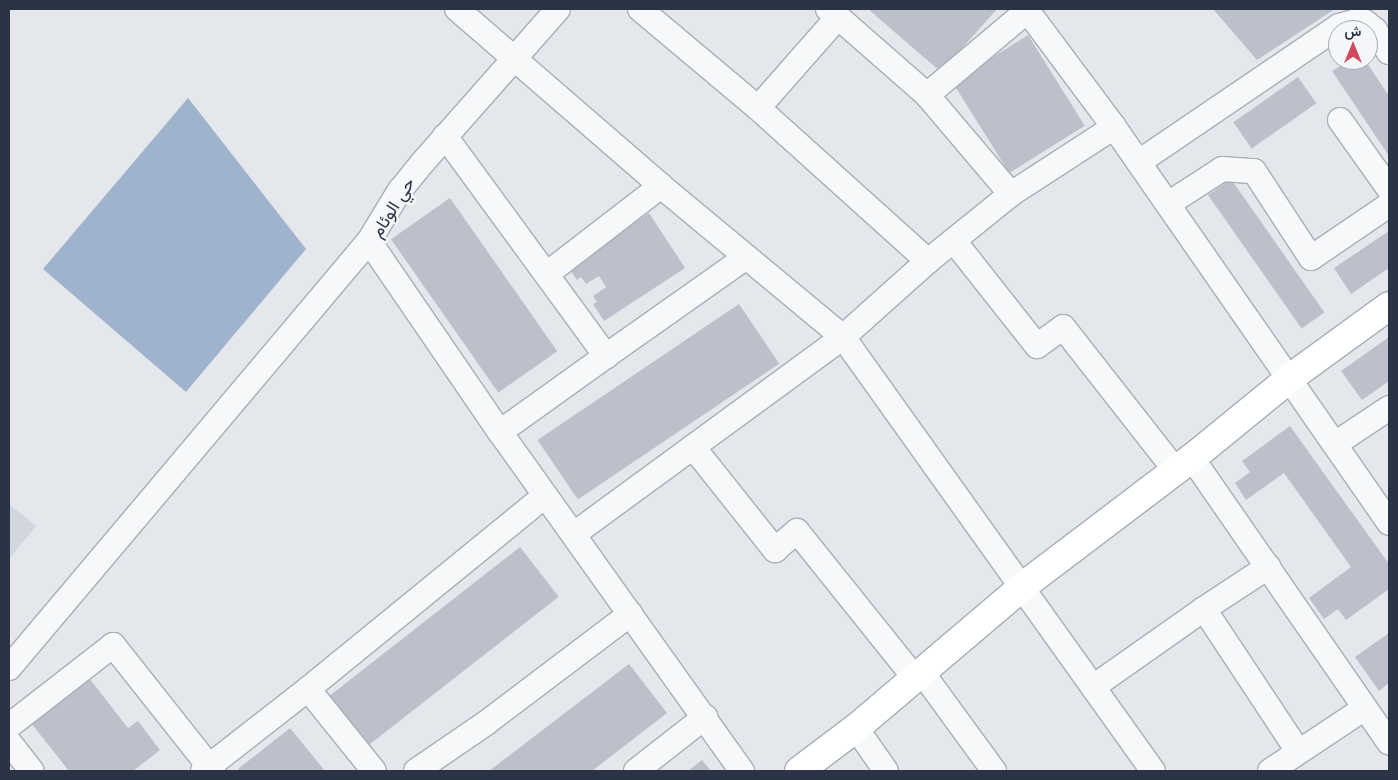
<!DOCTYPE html>
<html>
<head>
<meta charset="utf-8">
<style>
  body { margin:0 }
  #map { position:relative; width:1398px; height:780px; overflow:hidden; background:#e4e7ec; font-family:"Noto Sans",Vazirmatn,sans-serif }
  div>[style] { position:absolute }
  [style*='--x'] { left:calc(var(--x)*1px); top:calc(var(--y)*1px); width:calc(var(--w)*1px); rotate:calc(var(--a)*1deg) }
  .built>* { inset:0; background:#d2d6de }
  .water>* { inset:0; background:#9fb4cc }
  .building>* { inset:0; background:#bbc0ca; transform-origin:0 0 }
  .roads { filter:drop-shadow(1px 0 #a9aeb7) drop-shadow(-1px 0 #a9aeb7) drop-shadow(0 1px #a9aeb7) drop-shadow(0 -1px #a9aeb7) }
  .street>* { height:24px; margin:-12px; padding:0 12px; transform-origin:12px; border-radius:12px; background:#f7f8fa }
  .secondary>* { height:28px; margin:-14px; padding:0 14px; transform-origin:14px; border-radius:14px; background:#fff }
  span { translate:-50% -50%; white-space:nowrap; text-align:center; line-height:1.15; -webkit-text-stroke:4.5px #f4f6f9; paint-order:stroke }
  .street-label { font-size:18px; color:#2b3445 }
  .frame { position:absolute; inset:0; border:10px solid #2b3445; pointer-events:none }
  .north { position:absolute; left:1328px; top:20px; width:50px; height:50px; box-sizing:border-box; background:#f4f6f9; border:1px solid #a4a8b1; border-radius:50%; rotate:0deg; font-size:14px; font-weight:700; line-height:20px; text-align:center; color:#2b3445 }
  .north::after { content:''; display:block; margin:auto; width:18px; height:22px; background:#d1495b; clip-path:polygon(50% 0,100% 100%,50% 72%,0 100%) }
</style>
</head>
<body>
<div id="map">
  <div class="built">
    <div style="clip-path:polygon(9px 504px,36px 526px,9px 559px)"></div>
  </div>
  <div class="water">
    <div style="clip-path:polygon(188px 98px,306px 249px,186px 392px,43px 269px)"></div>
  </div>
  <div class="building">
    <div style="clip-path:polygon(868px 9px,997px 9px,941px 72px)"></div>
    <div style="clip-path:polygon(1213px 9px,1335px 9px,1257px 60px)"></div>
    <div style="left:1028px;top:35px;width:107px;height:89px;rotate:58deg"></div>
    <div style="clip-path:polygon(1350px 60px,1365px 60px,1389px 96px,1389px 156px,1332px 71px)"></div>
    <div style="left:1298px;top:77px;width:32px;height:79px;rotate:55deg"></div>
    <div style="left:1231px;top:179px;width:163px;height:28px;rotate:55deg"></div>
    <div style="left:450px;top:198px;width:187px;height:72px;rotate:55deg"></div>
    <div style="clip-path:polygon(649px 213px,685px 268px,604px 321px,593px 304px,597px 302px,593px 296px,606px 287px,599px 276px,586px 284px,581px 277px,577px 280px,568px 267px)"></div>
    <div style="clip-path:polygon(1389px 231px,1389px 268px,1351px 294px,1334px 268px)"></div>
    <div style="left:739px;top:304px;width:72px;height:243px;rotate:56deg"></div>
    <div style="clip-path:polygon(1389px 337px,1389px 381px,1362px 400px,1341px 371px)"></div>
    <div style="clip-path:polygon(1290px 426px,1389px 564px,1389px 589px,1346px 620px,1338px 609px,1324px 619px,1309px 598px,1351px 567px,1284px 473px,1246px 500px,1235px 483px,1250px 472px,1242px 461px)"></div>
    <div style="left:520px;top:547px;width:63px;height:244px;rotate:52deg"></div>
    <div style="clip-path:polygon(1389px 633px,1389px 683px,1379px 691px,1355px 657px)"></div>
    <div style="clip-path:polygon(629px 664px,667px 713px,592px 771px,489px 771px)"></div>
    <div style="clip-path:polygon(89px 678px,128px 728px,138px 721px,160px 750px,133px 771px,69px 771px,31px 723px)"></div>
    <div style="clip-path:polygon(290px 728px,325px 771px,240px 771px,238px 769px)"></div>
    <div style="clip-path:polygon(702px 760px,711px 771px,688px 771px)"></div>
  </div>
  <div class="roads">
    <div class="street">
      <div style="--x:457;--y:9;--w:270;--a:40.9"></div>
      <div style="--x:661;--y:186;--w:236;--a:39.7"></div>
      <div style="--x:843;--y:337;--w:114;--a:-41.8"></div>
      <div style="--x:558;--y:9;--w:204;--a:131.4"></div>
      <div style="--x:423;--y:162;--w:36;--a:129"></div>
      <div style="--x:400;--y:190;--w:60;--a:121.3"></div>
      <div style="--x:369;--y:241;--w:232;--a:55.6"></div>
      <div style="--x:500;--y:432;--w:417;--a:54.5"></div>
      <div style="--x:640;--y:9;--w:154;--a:40"></div>
      <div style="--x:828;--y:9;--w:13;--a:39"></div>
      <div style="--x:838;--y:17;--w:121;--a:131.3"></div>
      <div style="--x:758;--y:108;--w:229;--a:42"></div>
      <div style="--x:928;--y:261;--w:107;--a:-38.9"></div>
      <div style="--x:1011;--y:194;--w:123;--a:-33"></div>
      <div style="--x:1114;--y:127;--w:147;--a:-126.7"></div>
      <div style="--x:838;--y:17;--w:118;--a:41.2"></div>
      <div style="--x:927;--y:95;--w:130;--a:49.7"></div>
      <div style="--x:927;--y:95;--w:131;--a:-40"></div>
      <div style="--x:1340;--y:120;--w:85;--a:54.6"></div>
      <div style="--x:1114;--y:127;--w:482;--a:55.2"></div>
      <div style="--x:445;--y:136;--w:273;--a:53.8"></div>
      <div style="--x:606;--y:356;--w:170;--a:-35.2"></div>
      <div style="--x:1139;--y:162;--w:242;--a:-34.2"></div>
      <div style="--x:1339;--y:26;--w:19;--a:-16"></div>
      <div style="--x:1357;--y:21;--w:8;--a:7"></div>
      <div style="--x:1365;--y:22;--w:13;--a:39"></div>
      <div style="--x:1375;--y:30;--w:26;--a:58"></div>
      <div style="--x:1168;--y:204;--w:64;--a:-32.9"></div>
      <div style="--x:1222;--y:169;--w:32;--a:4"></div>
      <div style="--x:1254;--y:171;--w:104;--a:56.8"></div>
      <div style="--x:1311;--y:258;--w:94;--a:-34.2"></div>
      <div style="--x:954;--y:241;--w:134;--a:51.7"></div>
      <div style="--x:1037;--y:346;--w:32;--a:-36"></div>
      <div style="--x:1063;--y:327;--w:182;--a:51.9"></div>
      <div style="--x:548;--y:273;--w:143;--a:-37.6"></div>
      <div style="--x:500;--y:432;--w:130;--a:-35.6"></div>
      <div style="--x:1335;--y:444;--w:65;--a:-33.7"></div>
      <div style="--x:693;--y:447;--w:132;--a:51.5"></div>
      <div style="--x:775;--y:550;--w:29;--a:-41"></div>
      <div style="--x:797;--y:531;--w:187;--a:51.3"></div>
      <div style="--x:1192;--y:458;--w:346;--a:55.3"></div>
      <div style="--x:574;--y:534;--w:333;--a:-36.2"></div>
      <div style="--x:843;--y:337;--w:533;--a:54.46"></div>
      <div style="--x:1204;--y:609;--w:170;--a:56.5"></div>
      <div style="--x:9;--y:668;--w:559;--a:-49.87"></div>
      <div style="--x:921;--y:671;--w:124;--a:53.9"></div>
      <div style="--x:1093;--y:687;--w:136;--a:-35.1"></div>
      <div style="--x:1204;--y:609;--w:77;--a:-33.3"></div>
      <div style="--x:308;--y:689;--w:105;--a:51.2"></div>
      <div style="--x:9;--y:726;--w:132;--a:-37.9"></div>
      <div style="--x:113;--y:645;--w:161;--a:51.6"></div>
      <div style="--x:856;--y:728;--w:52;--a:55.1"></div>
      <div style="--x:9;--y:742;--w:37;--a:52"></div>
      <div style="--x:203;--y:771;--w:133;--a:-38"></div>
      <div style="--x:308;--y:689;--w:306;--a:-39.2"></div>
      <div style="--x:416;--y:771;--w:85;--a:-34.4"></div>
      <div style="--x:486;--y:723;--w:181;--a:-37.1"></div>
      <div style="--x:636;--y:771;--w:88;--a:-38"></div>
      <div style="--x:1270;--y:771;--w:114;--a:-33.6"></div>
    </div>
    <div class="secondary">
      <div style="--x:799;--y:771;--w:71;--a:-37"></div>
      <div style="--x:856;--y:728;--w:218;--a:-40.3"></div>
      <div style="--x:1022;--y:587;--w:213;--a:-37.2"></div>
      <div style="--x:1192;--y:458;--w:127;--a:-39.2"></div>
      <div style="--x:1290;--y:378;--w:122;--a:-36"></div>
    </div>
  </div>
  <div class="street-label">
    <span style="left:392px;top:207px;rotate:-58deg">حي الوئام</span>
  </div>
  <div class="frame"></div>
  <div class="north">ش</div>
</div>
</body>
</html>
